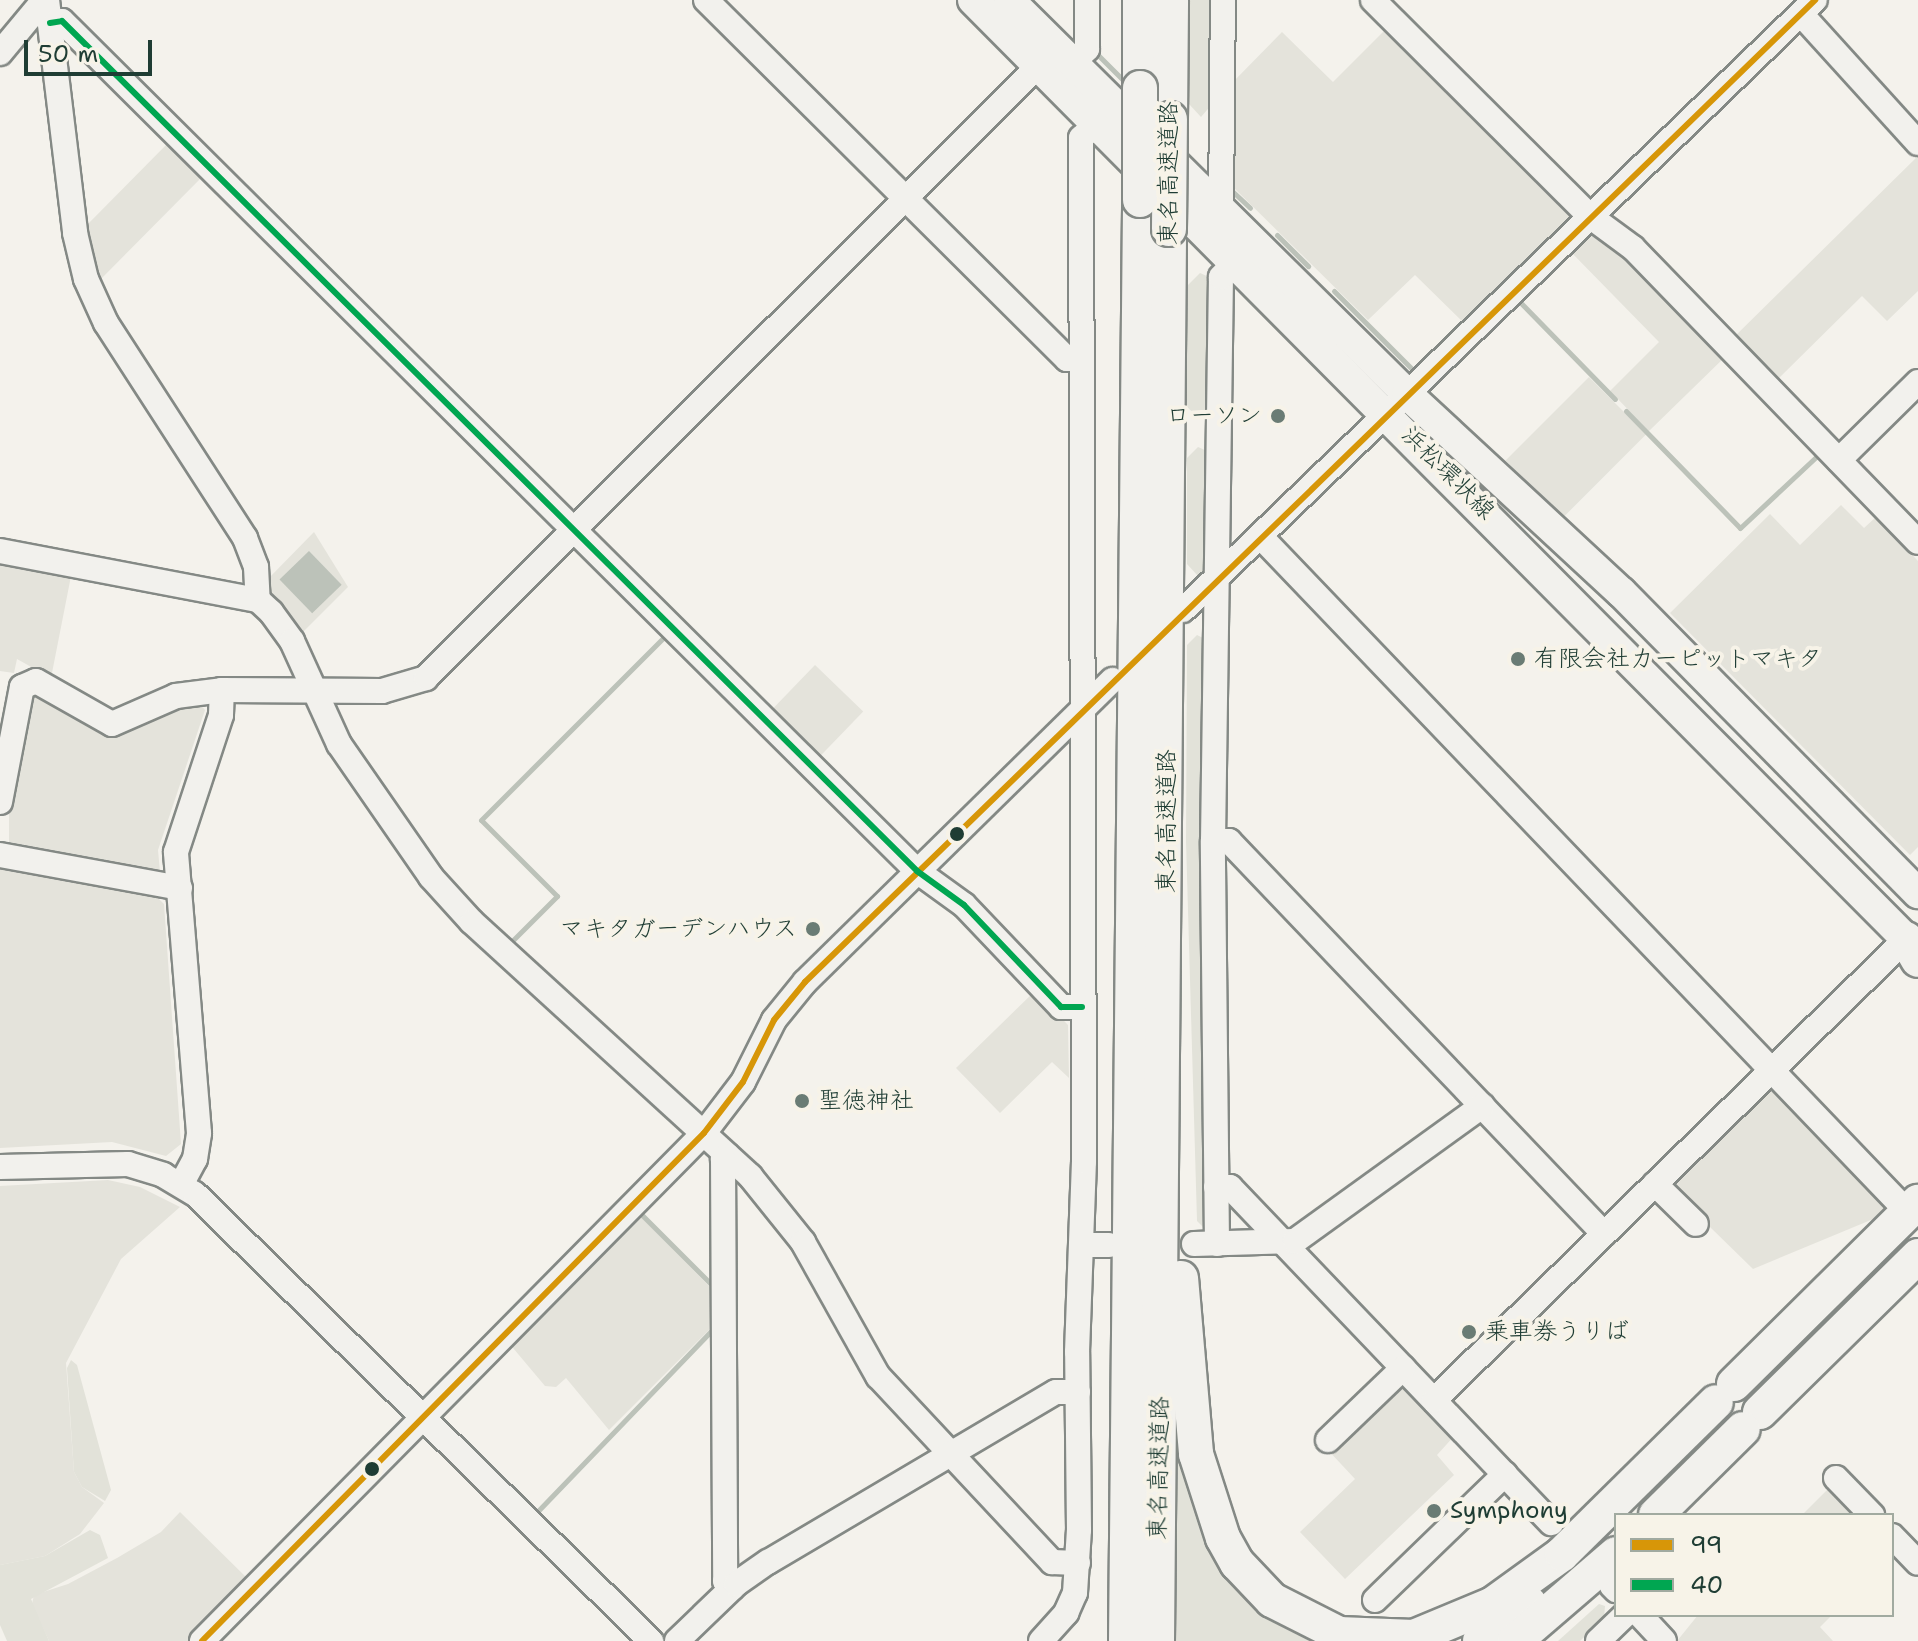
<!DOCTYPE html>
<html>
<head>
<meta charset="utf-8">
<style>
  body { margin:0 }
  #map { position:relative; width:1918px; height:1641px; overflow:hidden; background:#f4f2ec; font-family:"Shantell Sans","Klee One",sans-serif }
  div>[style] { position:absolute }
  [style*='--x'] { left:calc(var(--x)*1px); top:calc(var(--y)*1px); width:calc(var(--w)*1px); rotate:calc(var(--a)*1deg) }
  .built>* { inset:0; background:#e4e3db; transform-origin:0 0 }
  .green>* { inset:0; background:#e2e2d9 }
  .water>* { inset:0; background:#bcc2b9; transform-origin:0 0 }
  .stream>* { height:5px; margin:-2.5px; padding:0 2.5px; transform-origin:2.5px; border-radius:2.5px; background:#bcc2b9 }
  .roads { filter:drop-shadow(2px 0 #848985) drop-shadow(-2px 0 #848985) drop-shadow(0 2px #848985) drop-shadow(0 -2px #848985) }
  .minor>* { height:24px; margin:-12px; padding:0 12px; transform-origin:12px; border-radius:12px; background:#f2f1ed }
  .major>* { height:30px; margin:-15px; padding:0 15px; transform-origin:15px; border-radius:15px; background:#f2f1ed }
  .highway>* { height:34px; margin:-17px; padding:0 17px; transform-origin:17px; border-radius:17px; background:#f2f1ed }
  .bridges { filter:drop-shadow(2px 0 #848985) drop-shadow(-2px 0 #848985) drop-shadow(0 2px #848985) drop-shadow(0 -2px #848985) }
  .highway-bridge>* { height:34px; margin:-17px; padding:0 17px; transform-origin:17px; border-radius:17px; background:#f2f1ed }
  .bus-1>* { height:6px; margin:-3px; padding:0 3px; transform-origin:3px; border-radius:3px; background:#d79608 }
  .bus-2>* { height:6px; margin:-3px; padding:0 3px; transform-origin:3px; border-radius:3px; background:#00a651 }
  .dots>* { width:22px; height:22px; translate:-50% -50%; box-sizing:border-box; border:4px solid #f7f3e8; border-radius:50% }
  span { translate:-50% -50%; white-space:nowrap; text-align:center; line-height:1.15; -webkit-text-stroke:8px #f7f3e8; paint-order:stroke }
  .street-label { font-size:24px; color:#1f3d34 }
  .poi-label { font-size:24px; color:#1f3d34 }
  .right { translate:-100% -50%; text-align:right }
  .left { translate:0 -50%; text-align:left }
  .legend { position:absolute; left:1614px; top:1513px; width:280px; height:104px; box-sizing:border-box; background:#f7f3e8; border:2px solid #a1aaa0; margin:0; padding:10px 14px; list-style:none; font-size:24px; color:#1f3d34 }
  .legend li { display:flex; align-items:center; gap:16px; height:40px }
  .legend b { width:40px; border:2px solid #a1aaa0 }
  .scale { position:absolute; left:24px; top:40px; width:128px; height:36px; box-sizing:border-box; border:4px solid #1f3d34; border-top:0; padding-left:10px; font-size:24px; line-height:28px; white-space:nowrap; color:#1f3d34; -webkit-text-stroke:6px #f7f3e8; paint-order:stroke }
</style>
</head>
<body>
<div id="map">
  <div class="built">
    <div style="clip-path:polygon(1390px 25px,1576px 218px,1466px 325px,1415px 275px,1368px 320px,1231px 185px,1232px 83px,1282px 32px,1333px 82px)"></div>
    <div style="clip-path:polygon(171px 140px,205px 174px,96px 284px,82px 230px)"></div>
    <div style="clip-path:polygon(1918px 156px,1918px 291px,1887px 321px,1862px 296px,1775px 382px,1732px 339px)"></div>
    <div style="clip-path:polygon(1589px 231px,1597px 231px,1628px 254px,1727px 355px,1649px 431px,1610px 391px,1659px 342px,1569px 250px)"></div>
    <div style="left:1589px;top:377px;width:81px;height:118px;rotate:45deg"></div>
    <div style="clip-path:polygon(1841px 505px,1864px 528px,1876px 517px,1918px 561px,1918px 847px,1910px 855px,1670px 613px,1770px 514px,1800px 545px)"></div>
    <div style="clip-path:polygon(314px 532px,348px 587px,298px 637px,267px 594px,266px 581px)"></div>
    <div style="clip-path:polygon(0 557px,72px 571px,51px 678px,17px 659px,14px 673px,0 671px)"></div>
    <div style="left:815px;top:665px;width:67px;height:67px;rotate:44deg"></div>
    <div style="clip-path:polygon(38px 694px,112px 736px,178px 706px,199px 703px,205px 710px,158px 850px,160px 872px,9px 842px,9px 806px,30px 698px)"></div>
    <div style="clip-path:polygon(0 865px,158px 898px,164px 904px,181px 1144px,166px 1156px,112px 1142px,0 1148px)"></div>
    <div style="clip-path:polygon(1035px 991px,1068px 1025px,1069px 1078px,1052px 1062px,1000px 1113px,956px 1068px)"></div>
    <div style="clip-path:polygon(1771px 1086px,1895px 1210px,1753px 1269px,1668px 1186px)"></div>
    <div style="clip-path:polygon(108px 1180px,140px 1187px,180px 1207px,121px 1259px,66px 1363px,74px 1472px,82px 1487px,104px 1503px,80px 1534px,45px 1556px,0 1565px,0 1186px)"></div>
    <div style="clip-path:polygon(637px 1213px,713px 1290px,714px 1325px,609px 1430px,566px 1378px,556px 1387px,545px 1386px,508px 1342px)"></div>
    <div style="clip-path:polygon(1401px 1377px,1456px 1434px,1437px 1455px,1454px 1475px,1345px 1579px,1300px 1532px,1355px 1479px,1327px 1449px)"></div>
    <div style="clip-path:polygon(1832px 1485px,1861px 1515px,1802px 1515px)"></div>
    <div style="clip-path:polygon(180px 1512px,249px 1580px,190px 1641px,49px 1641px,32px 1604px,34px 1595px,68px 1584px,117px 1558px,161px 1532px)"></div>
    <div style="clip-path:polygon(1698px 1615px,1832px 1615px,1820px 1627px,1833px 1641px,1677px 1641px)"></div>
  </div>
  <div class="green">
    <div style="clip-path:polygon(1190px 0,1214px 0,1213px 103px,1201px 117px,1189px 104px)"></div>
    <div style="clip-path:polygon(1200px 273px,1209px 277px,1211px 406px,1199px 418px,1187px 407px,1187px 286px)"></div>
    <div style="clip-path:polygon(1198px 447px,1207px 451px,1205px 572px,1198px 576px,1187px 564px,1187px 458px)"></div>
    <div style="clip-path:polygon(1197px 635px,1205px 639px,1203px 1227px,1197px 1221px,1186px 841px,1187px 645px)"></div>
    <div style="clip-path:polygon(71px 1360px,77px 1365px,111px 1490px,105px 1501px,82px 1487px,74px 1472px,67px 1368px)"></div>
    <div style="clip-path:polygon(1178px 1431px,1190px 1486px,1320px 1641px,1176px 1641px)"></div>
    <div style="clip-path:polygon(90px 1530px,100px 1535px,108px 1558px,31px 1599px,49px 1641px,7px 1641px,0 1625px,0 1565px,45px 1556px)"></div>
    <div style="clip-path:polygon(1599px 1604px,1605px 1606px,1604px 1618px,1580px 1641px,1558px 1641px)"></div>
  </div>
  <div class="water">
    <div style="left:309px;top:551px;width:47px;height:41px;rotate:46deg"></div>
  </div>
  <div class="stream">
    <div style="--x:1099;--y:56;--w:40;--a:45"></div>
    <div style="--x:1231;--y:190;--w:26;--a:43"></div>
    <div style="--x:1277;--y:235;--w:44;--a:45"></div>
    <div style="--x:1334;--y:291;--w:110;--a:45"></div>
    <div style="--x:1519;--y:301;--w:137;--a:45.6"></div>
    <div style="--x:1626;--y:411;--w:163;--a:45.7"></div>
    <div style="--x:1740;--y:528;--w:108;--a:-43.1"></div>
    <div style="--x:509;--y:944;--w:68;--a:-45"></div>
    <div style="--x:557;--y:896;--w:107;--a:-135"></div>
    <div style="--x:481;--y:820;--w:256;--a:-45"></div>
    <div style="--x:639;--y:1212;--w:106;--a:45"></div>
    <div style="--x:535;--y:1514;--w:258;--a:-46.1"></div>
  </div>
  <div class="roads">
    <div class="minor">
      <div style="--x:47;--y:0;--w:235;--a:83.1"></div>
      <div style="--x:75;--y:233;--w:47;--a:76.6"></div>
      <div style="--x:86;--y:279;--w:48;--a:65.6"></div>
      <div style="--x:106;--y:323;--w:256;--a:57.1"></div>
      <div style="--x:245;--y:538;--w:31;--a:69"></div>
      <div style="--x:256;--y:567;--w:33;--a:87"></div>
      <div style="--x:706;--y:0;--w:509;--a:44.84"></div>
      <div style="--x:1067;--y:359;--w:14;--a:0"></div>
      <div style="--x:1373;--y:0;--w:308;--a:44.9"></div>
      <div style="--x:1591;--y:217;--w:52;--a:36.4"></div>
      <div style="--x:1633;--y:248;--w:409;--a:45.9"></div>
      <div style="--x:1801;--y:14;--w:174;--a:47.8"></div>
      <div style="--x:50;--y:23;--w:12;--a:-9"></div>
      <div style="--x:62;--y:21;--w:1206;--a:44.83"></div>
      <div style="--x:917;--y:871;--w:58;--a:35.9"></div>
      <div style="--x:964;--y:905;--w:141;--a:46.4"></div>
      <div style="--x:1061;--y:1007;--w:21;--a:0"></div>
      <div style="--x:0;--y:53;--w:69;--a:-50.3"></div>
      <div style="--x:1073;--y:63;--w:20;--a:-45"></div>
      <div style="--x:1087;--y:49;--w:49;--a:-90"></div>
      <div style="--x:1221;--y:213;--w:213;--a:-89.5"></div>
      <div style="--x:1839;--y:460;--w:111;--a:-44.6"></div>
      <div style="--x:1260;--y:536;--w:924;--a:46.23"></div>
      <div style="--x:0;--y:551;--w:263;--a:10.8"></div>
      <div style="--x:258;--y:600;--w:18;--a:43"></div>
      <div style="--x:271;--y:612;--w:36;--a:54"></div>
      <div style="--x:292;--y:641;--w:113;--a:65.5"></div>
      <div style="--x:339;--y:744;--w:162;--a:55.3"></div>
      <div style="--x:431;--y:877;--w:61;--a:47.7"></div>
      <div style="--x:472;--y:922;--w:377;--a:42.4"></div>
      <div style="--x:750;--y:1176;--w:85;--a:51.2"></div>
      <div style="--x:803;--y:1242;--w:154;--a:60.8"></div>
      <div style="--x:878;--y:1376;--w:255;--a:46.9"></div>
      <div style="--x:1052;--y:1562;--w:26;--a:2"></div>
      <div style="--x:1183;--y:610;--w:878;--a:-43.99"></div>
      <div style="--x:0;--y:802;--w:117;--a:-79.2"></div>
      <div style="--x:22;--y:687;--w:15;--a:-23"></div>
      <div style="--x:36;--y:681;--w:87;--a:29.5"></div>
      <div style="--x:112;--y:724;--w:70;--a:-23.6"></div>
      <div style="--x:176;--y:696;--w:46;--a:-7.4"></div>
      <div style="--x:222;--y:690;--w:160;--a:0.4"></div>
      <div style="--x:382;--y:691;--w:46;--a:-16.5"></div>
      <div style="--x:426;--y:678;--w:867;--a:-45"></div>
      <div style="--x:1213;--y:841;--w:16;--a:0"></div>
      <div style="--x:1229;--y:841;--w:543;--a:46.34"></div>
      <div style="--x:0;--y:855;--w:183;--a:10.4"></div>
      <div style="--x:727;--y:1155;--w:6;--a:135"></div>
      <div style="--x:723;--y:1159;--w:422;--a:89.7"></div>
      <div style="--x:725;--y:1581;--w:10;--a:45"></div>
      <div style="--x:0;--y:1167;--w:128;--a:-1.3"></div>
      <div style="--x:128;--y:1164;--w:37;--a:17"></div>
      <div style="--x:163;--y:1175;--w:37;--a:31"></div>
      <div style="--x:195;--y:1194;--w:639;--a:44.43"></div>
      <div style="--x:1655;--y:1184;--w:57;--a:44.3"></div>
      <div style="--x:181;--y:1185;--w:30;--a:-62"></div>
      <div style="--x:195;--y:1159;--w:26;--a:-81"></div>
      <div style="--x:199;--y:1133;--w:282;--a:-94.7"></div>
      <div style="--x:176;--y:852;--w:144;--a:-71.8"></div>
      <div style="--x:221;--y:715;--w:25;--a:-88"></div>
      <div style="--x:1216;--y:1187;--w:14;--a:0"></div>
      <div style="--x:1230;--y:1187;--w:465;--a:46.3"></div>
      <div style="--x:1194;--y:1244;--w:101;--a:-1.7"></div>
      <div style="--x:1295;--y:1241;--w:231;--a:-35.8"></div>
      <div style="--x:1217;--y:1244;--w:403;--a:-90.6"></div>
      <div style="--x:1213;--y:841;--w:564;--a:-89.19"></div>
      <div style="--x:1221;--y:277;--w:22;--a:-47"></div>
      <div style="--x:1081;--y:1245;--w:28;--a:0"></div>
      <div style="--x:1434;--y:1400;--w:660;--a:-44.32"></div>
      <div style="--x:1328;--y:1440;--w:104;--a:-43.8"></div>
      <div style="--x:1836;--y:1478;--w:52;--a:45.8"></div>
      <div style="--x:1892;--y:1536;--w:37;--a:46"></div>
      <div style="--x:1612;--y:1586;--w:6;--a:45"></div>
      <div style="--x:1375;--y:1600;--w:181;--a:-44.1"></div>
      <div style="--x:1640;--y:1615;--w:35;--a:47"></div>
      <div style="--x:202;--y:1641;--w:714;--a:-45.34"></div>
      <div style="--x:704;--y:1133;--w:64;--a:-52.6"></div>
      <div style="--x:743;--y:1082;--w:69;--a:-63.4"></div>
      <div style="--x:774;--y:1020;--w:49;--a:-50.8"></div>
      <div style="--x:805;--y:982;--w:431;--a:-44.5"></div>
      <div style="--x:677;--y:1641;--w:82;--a:-44"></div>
      <div style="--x:736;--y:1584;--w:39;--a:-35"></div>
      <div style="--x:768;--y:1562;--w:334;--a:-30.6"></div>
      <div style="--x:1056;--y:1392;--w:22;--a:0"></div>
      <div style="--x:1041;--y:1641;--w:38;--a:-48"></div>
      <div style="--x:1066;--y:1613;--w:22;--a:-66"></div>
      <div style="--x:1075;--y:1593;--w:63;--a:-86.4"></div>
      <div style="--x:1079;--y:1530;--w:178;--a:-90.6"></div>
      <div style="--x:1077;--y:1352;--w:191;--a:-87.9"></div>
      <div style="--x:1084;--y:1161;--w:1023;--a:-90.17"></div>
      <div style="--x:1081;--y:138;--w:22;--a:-43"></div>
      <div style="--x:1598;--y:1641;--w:37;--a:-44"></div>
    </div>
    <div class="major">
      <div style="--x:973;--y:0;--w:1341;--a:45.18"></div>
      <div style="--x:1009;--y:0;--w:560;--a:44.71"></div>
      <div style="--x:1407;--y:394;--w:292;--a:42.8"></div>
      <div style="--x:1621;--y:592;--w:423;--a:45.4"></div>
    </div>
    <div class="highway">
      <div style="--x:1140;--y:88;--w:88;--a:-90"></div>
      <div style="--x:1170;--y:119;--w:119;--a:-89.5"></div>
      <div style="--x:1906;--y:939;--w:24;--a:60"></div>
      <div style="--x:1181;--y:1278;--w:177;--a:85.1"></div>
      <div style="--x:1196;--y:1454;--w:88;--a:72.2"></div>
      <div style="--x:1223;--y:1538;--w:29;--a:61"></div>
      <div style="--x:1237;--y:1563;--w:51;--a:46.6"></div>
      <div style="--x:1272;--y:1600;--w:75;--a:26.9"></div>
      <div style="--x:1339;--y:1634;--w:75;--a:2.3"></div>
      <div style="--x:1414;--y:1637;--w:86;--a:-22.7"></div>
      <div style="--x:1493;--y:1604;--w:85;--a:-35.9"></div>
      <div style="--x:1562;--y:1554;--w:216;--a:-44.6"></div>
      <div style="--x:1734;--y:1384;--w:259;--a:-44.7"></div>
      <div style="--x:1760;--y:1412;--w:222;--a:-44.6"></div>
      <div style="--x:1656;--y:1515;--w:122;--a:-44.7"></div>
      <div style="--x:1126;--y:1641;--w:1441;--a:-89.44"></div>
      <div style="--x:1157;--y:1641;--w:1412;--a:-89.51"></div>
      <div style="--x:1480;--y:1641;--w:62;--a:-37.8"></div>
      <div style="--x:1515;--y:1641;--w:133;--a:-40.7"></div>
    </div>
  </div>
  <div class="bridges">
    <div class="highway-bridge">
      <div style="--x:1140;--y:200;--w:112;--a:-90"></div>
      <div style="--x:1169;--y:229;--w:110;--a:-89.5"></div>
    </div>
  </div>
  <div class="bus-1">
    <div style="--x:202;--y:1641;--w:714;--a:-45.34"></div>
    <div style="--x:704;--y:1133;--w:64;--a:-52.6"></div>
    <div style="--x:743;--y:1082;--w:69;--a:-63.4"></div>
    <div style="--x:774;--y:1020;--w:49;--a:-50.8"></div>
    <div style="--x:805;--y:982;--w:1409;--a:-44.19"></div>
  </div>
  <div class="bus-2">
    <div style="--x:50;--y:23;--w:12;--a:-9"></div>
    <div style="--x:62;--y:21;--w:1206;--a:44.83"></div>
    <div style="--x:917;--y:871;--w:58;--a:35.9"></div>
    <div style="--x:964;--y:905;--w:141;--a:46.4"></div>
    <div style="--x:1061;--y:1007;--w:21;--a:0"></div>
  </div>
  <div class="dots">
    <div style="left:1278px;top:416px;background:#6a7c74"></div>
    <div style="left:1518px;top:659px;background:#6a7c74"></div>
    <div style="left:957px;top:834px;background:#1f3d34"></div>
    <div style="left:813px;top:929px;background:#6a7c74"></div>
    <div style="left:802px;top:1101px;background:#6a7c74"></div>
    <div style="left:1469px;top:1332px;background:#6a7c74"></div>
    <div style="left:372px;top:1469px;background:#1f3d34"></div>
    <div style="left:1434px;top:1511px;background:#6a7c74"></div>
  </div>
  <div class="street-label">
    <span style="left:1169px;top:173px;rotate:-90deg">東名高速道路</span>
    <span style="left:1448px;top:473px;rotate:45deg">浜松環状線</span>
    <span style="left:1167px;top:821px;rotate:-90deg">東名高速道路</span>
    <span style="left:1159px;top:1468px;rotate:-89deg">東名高速道路</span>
  </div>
  <div class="poi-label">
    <span class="right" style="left:1262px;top:416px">ローソン</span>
    <span class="left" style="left:1534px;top:659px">有限会社カーピットマキタ</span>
    <span class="right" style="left:797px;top:929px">マキタガーデンハウス</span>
    <span class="left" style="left:818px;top:1101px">聖徳神社</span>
    <span class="left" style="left:1485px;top:1332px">乗車券うりば</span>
    <span class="left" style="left:1450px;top:1511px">Symphony</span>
  </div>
  <ul class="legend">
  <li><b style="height:10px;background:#d79608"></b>99</li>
  <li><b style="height:10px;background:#00a651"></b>40</li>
  </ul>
  <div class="scale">50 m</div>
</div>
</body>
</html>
